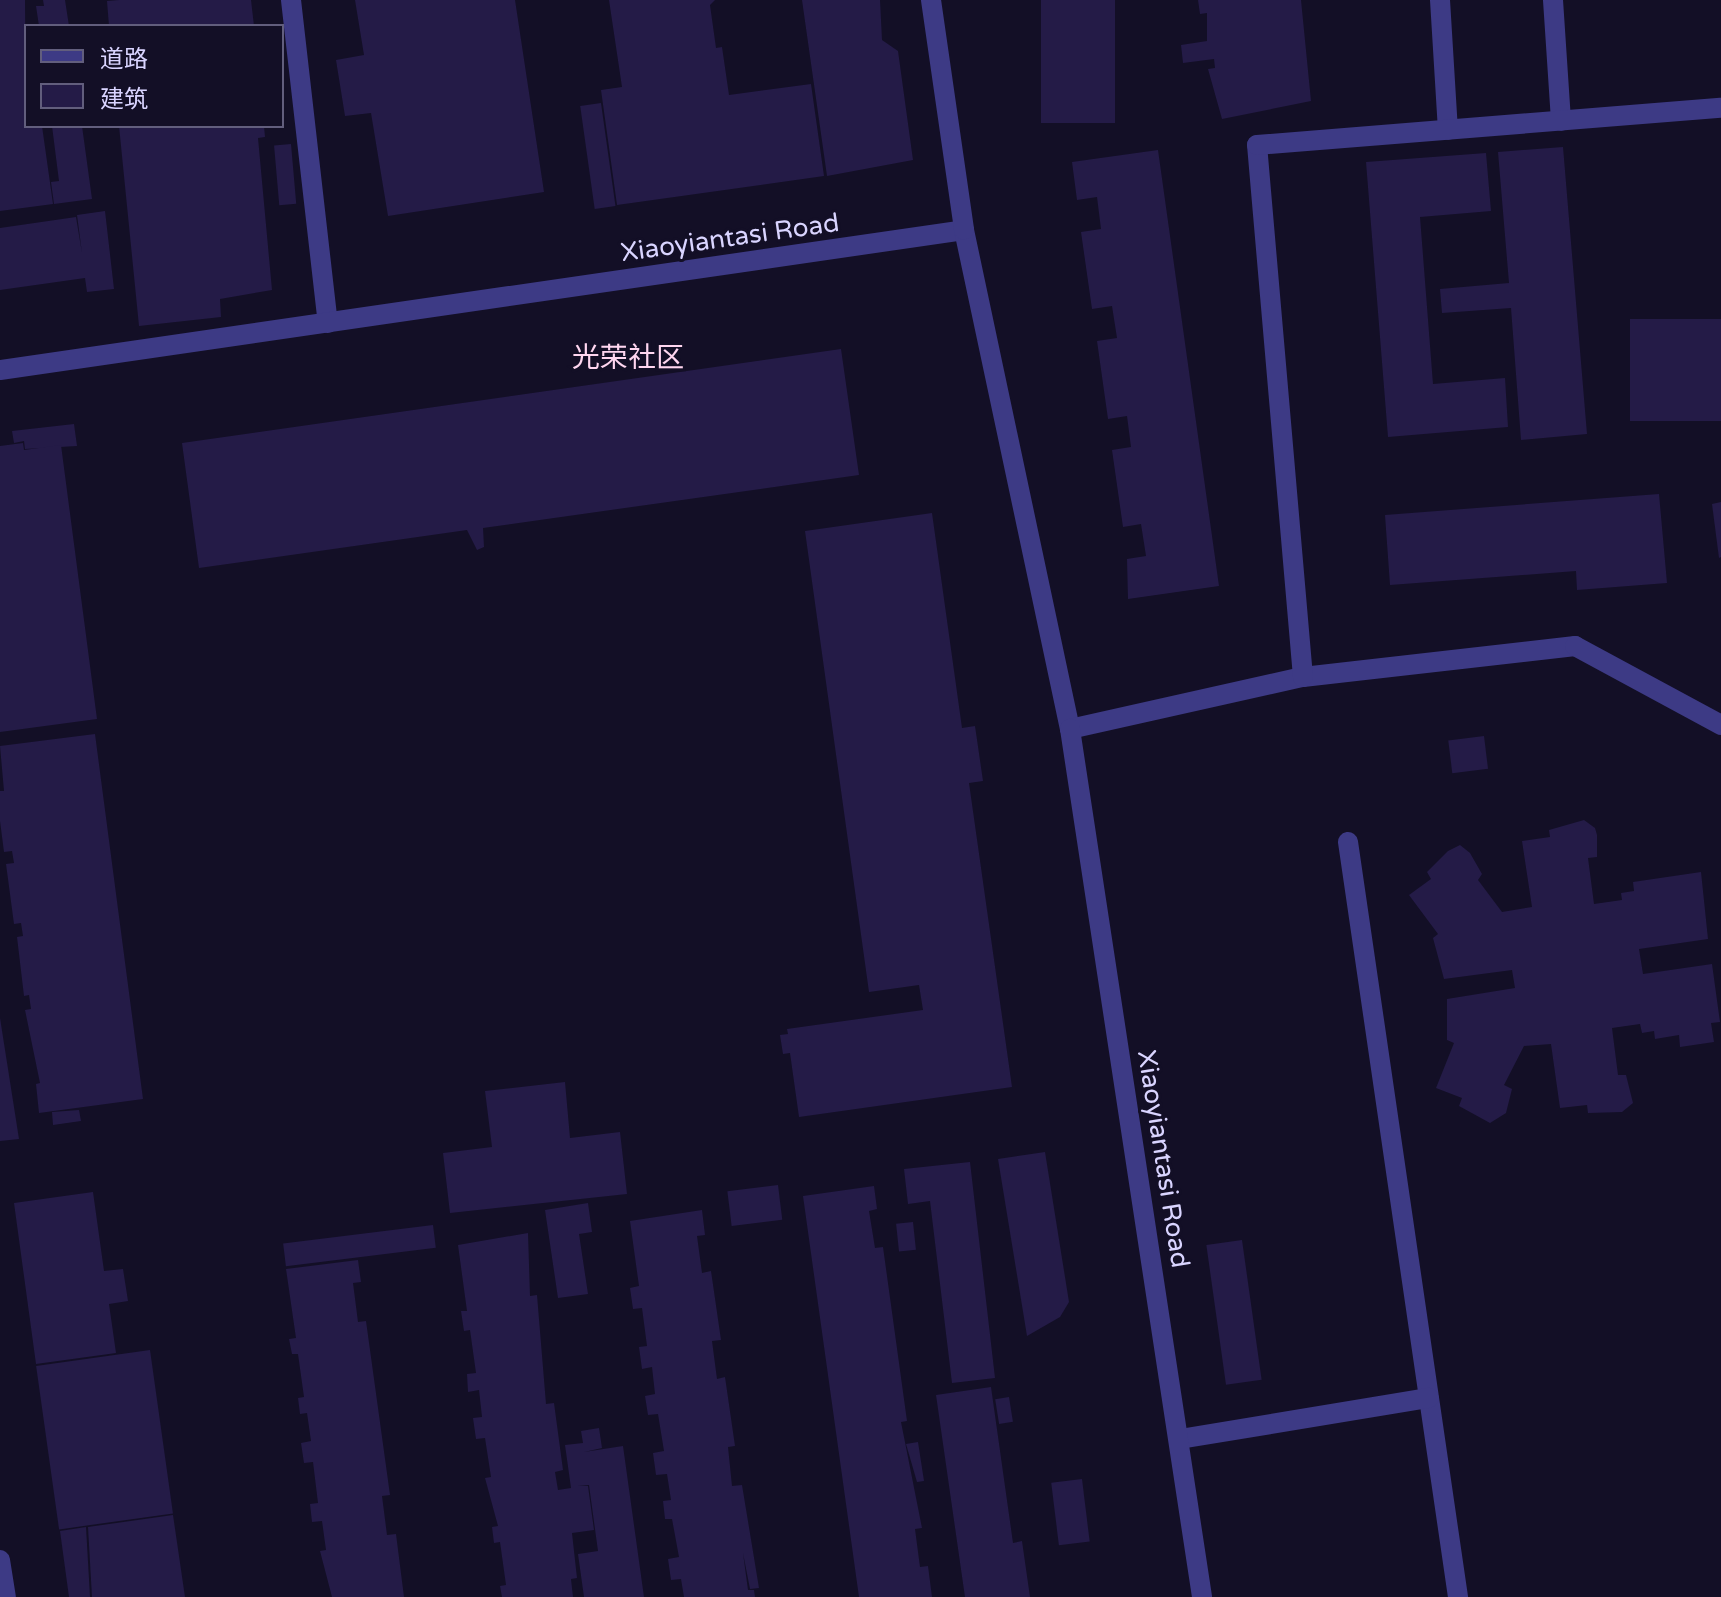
<!DOCTYPE html>
<html>
<head>
<meta charset="utf-8">
<style>
  body { margin:0 }
  #map { position:relative; width:1721px; height:1597px; overflow:hidden; background:#130f26; font-family:"Varela Round","Noto Sans SC",sans-serif }
  div>[style] { position:absolute }
  [style*='--x'] { left:calc(var(--x)*1px); top:calc(var(--y)*1px); width:calc(var(--w)*1px); rotate:calc(var(--a)*1deg) }
  .building>* { inset:0; background:#241b47; transform-origin:0 0 }
  .service>* { height:20px; margin:-10px; padding:0 10px; transform-origin:10px; border-radius:10px; background:#3d3a85 }
  .minor>* { height:20px; margin:-10px; padding:0 10px; transform-origin:10px; border-radius:10px; background:#3d3a85 }
  .tertiary>* { height:20px; margin:-10px; padding:0 10px; transform-origin:10px; border-radius:10px; background:#3d3a85 }
  span { translate:-50% -50%; white-space:nowrap; text-align:center; line-height:1.15; -webkit-text-stroke:6px #130f26; paint-order:stroke }
  .street-label { font-size:26px; color:#d9d4ff }
  .neighbourhood-label { font-size:28px; color:#ffd6f0 }
  .legend { position:absolute; left:24px; top:24px; width:260px; height:104px; box-sizing:border-box; background:#130f26; border:2px solid #625e7d; margin:0; padding:10px 14px; list-style:none; font-size:24px; color:#d9d4ff }
  .legend li { display:flex; align-items:center; gap:16px; height:40px }
  .legend b { width:40px; border:2px solid #625e7d }
</style>
</head>
<body>
<div id="map">
  <div class="building">
    <div style="clip-path:polygon(0 0,25px 0,26px 126px,42px 126px,53px 204px,0 211px)"></div>
    <div style="clip-path:polygon(43px 0,65px 0,69px 26px,39px 26px,36px 6px,44px 6px)"></div>
    <div style="clip-path:polygon(119px 0,251px 0,254px 26px,109px 26px,107px 1px)"></div>
    <div style="clip-path:polygon(355px 0,515px 0,544px 192px,388px 216px,371px 113px,345px 116px,336px 60px,364px 55px)"></div>
    <div style="clip-path:polygon(609px 0,715px 0,710px 5px,716px 48px,722px 47px,729px 95px,811px 84px,824px 176px,617px 205px,601px 90px,622px 87px)"></div>
    <div style="clip-path:polygon(802px 0,880px 0,882px 40px,898px 51px,913px 160px,827px 176px)"></div>
    <div style="left:1041px;top:0;width:74px;height:123px"></div>
    <div style="clip-path:polygon(1198px 0,1301px 0,1311px 101px,1222px 119px,1208px 69px,1215px 68px,1214px 59px,1183px 63px,1181px 45px,1207px 41px,1207px 13px,1200px 14px)"></div>
    <div style="left:601px;top:103px;width:104px;height:21px;rotate:82deg"></div>
    <div style="clip-path:polygon(52px 126px,82px 126px,92px 199px,54px 204px,51px 182px,59px 181px)"></div>
    <div style="clip-path:polygon(119px 126px,264px 126px,265px 137px,258px 138px,272px 290px,220px 299px,221px 317px,139px 326px)"></div>
    <div style="left:291px;top:144px;width:60px;height:17px;rotate:85deg"></div>
    <div style="clip-path:polygon(1563px 147px,1587px 434px,1521px 440px,1511px 308px,1442px 313px,1440px 289px,1509px 283px,1498px 152px)"></div>
    <div style="clip-path:polygon(1158px 150px,1219px 586px,1128px 599px,1127px 559px,1146px 556px,1141px 524px,1123px 527px,1112px 450px,1131px 447px,1127px 416px,1108px 419px,1097px 341px,1117px 338px,1112px 306px,1092px 309px,1081px 232px,1101px 229px,1097px 197px,1077px 200px,1072px 162px)"></div>
    <div style="clip-path:polygon(1486px 153px,1491px 211px,1420px 217px,1433px 384px,1505px 378px,1508px 427px,1388px 437px,1366px 162px)"></div>
    <div style="clip-path:polygon(105px 211px,114px 289px,87px 292px,85px 278px,0 290px,0 228px,76px 217px,82px 253px,77px 215px)"></div>
    <div style="left:1721px;top:319px;width:102px;height:91px;rotate:90deg"></div>
    <div style="clip-path:polygon(841px 349px,859px 475px,483px 528px,484px 547px,477px 550px,467px 530px,199px 568px,182px 443px)"></div>
    <div style="clip-path:polygon(74px 424px,77px 446px,25px 449px,24px 441px,14px 443px,12px 431px)"></div>
    <div style="clip-path:polygon(23px 443px,24px 450px,61px 445px,97px 719px,0 732px,0 446px)"></div>
    <div style="clip-path:polygon(1659px 494px,1667px 583px,1577px 590px,1576px 571px,1390px 585px,1385px 515px)"></div>
    <div style="clip-path:polygon(1721px 502px,1721px 557px,1719px 558px,1712px 504px)"></div>
    <div style="clip-path:polygon(932px 513px,962px 728px,975px 726px,983px 781px,969px 783px,1012px 1087px,799px 1117px,790px 1053px,783px 1054px,780px 1035px,788px 1034px,787px 1029px,923px 1010px,919px 985px,869px 992px,805px 531px)"></div>
    <div style="clip-path:polygon(95px 734px,143px 1099px,39px 1113px,36px 1084px,40px 1083px,25px 1010px,31px 1009px,29px 995px,24px 996px,17px 937px,23px 936px,21px 923px,14px 924px,6px 864px,14px 863px,12px 851px,4px 852px,0 821px,0 791px,4px 791px,0 746px)"></div>
    <div style="left:1484px;top:736px;width:33px;height:36px;rotate:83deg"></div>
    <div style="clip-path:polygon(1584px 820px,1595px 828px,1597px 835px,1597px 857px,1588px 858px,1594px 904px,1622px 900px,1621px 893px,1634px 891px,1633px 882px,1701px 872px,1708px 939px,1639px 949px,1643px 974px,1712px 964px,1720px 1022px,1711px 1023px,1714px 1042px,1680px 1047px,1679px 1035px,1655px 1039px,1654px 1031px,1642px 1033px,1640px 1024px,1612px 1028px,1618px 1075px,1626px 1075px,1633px 1103px,1622px 1112px,1588px 1113px,1587px 1105px,1560px 1108px,1551px 1044px,1524px 1046px,1504px 1085px,1512px 1089px,1506px 1113px,1490px 1123px,1459px 1106px,1462px 1098px,1436px 1088px,1454px 1043px,1447px 1040px,1447px 999px,1515px 988px,1512px 970px,1444px 979px,1433px 938px,1438px 934px,1409px 895px,1431px 879px,1427px 872px,1448px 851px,1460px 845px,1470px 853px,1482px 874px,1478px 880px,1502px 912px,1532px 907px,1522px 841px,1550px 837px,1549px 830px)"></div>
    <div style="clip-path:polygon(0 1018px,19px 1139px,0 1141px)"></div>
    <div style="clip-path:polygon(565px 1082px,570px 1138px,620px 1132px,627px 1194px,450px 1213px,443px 1153px,492px 1147px,485px 1091px)"></div>
    <div style="clip-path:polygon(79px 1110px,81px 1121px,53px 1125px,52px 1112px)"></div>
    <div style="clip-path:polygon(1045px 1152px,1069px 1302px,1060px 1317px,1027px 1336px,998px 1159px)"></div>
    <div style="clip-path:polygon(970px 1162px,995px 1378px,952px 1383px,930px 1201px,908px 1204px,904px 1169px)"></div>
    <div style="left:778px;top:1185px;width:35px;height:51px;rotate:83deg"></div>
    <div style="clip-path:polygon(874px 1186px,877px 1209px,869px 1211px,875px 1248px,883px 1247px,907px 1421px,901px 1422px,922px 1528px,915px 1529px,920px 1567px,928px 1566px,932px 1597px,859px 1597px,803px 1196px)"></div>
    <div style="clip-path:polygon(93px 1192px,104px 1271px,123px 1269px,128px 1301px,109px 1304px,116px 1353px,36px 1364px,14px 1203px)"></div>
    <div style="clip-path:polygon(588px 1203px,592px 1232px,579px 1234px,588px 1294px,558px 1298px,545px 1210px)"></div>
    <div style="clip-path:polygon(702px 1210px,705px 1235px,697px 1236px,702px 1273px,711px 1271px,721px 1340px,712px 1341px,717px 1379px,725px 1377px,735px 1446px,728px 1447px,732px 1486px,742px 1485px,759px 1588px,750px 1589px,743px 1553px,748px 1590px,754px 1590px,755px 1597px,684px 1597px,681px 1579px,671px 1580px,668px 1559px,679px 1557px,672px 1519px,665px 1519px,663px 1501px,671px 1500px,667px 1474px,656px 1475px,653px 1453px,664px 1451px,658px 1414px,648px 1415px,645px 1396px,655px 1394px,652px 1367px,642px 1369px,639px 1347px,647px 1346px,642px 1308px,633px 1309px,630px 1288px,639px 1286px,630px 1221px)"></div>
    <div style="left:913px;top:1222px;width:28px;height:17px;rotate:84deg"></div>
    <div style="left:433px;top:1225px;width:23px;height:151px;rotate:83deg"></div>
    <div style="clip-path:polygon(528px 1233px,530px 1296px,537px 1295px,546px 1404px,554px 1403px,563px 1470px,555px 1472px,558px 1490px,571px 1488px,565px 1445px,583px 1443px,581px 1431px,599px 1428px,602px 1448px,584px 1452px,623px 1446px,644px 1597px,584px 1597px,578px 1554px,598px 1551px,589px 1485px,578px 1486px,588px 1486px,594px 1530px,572px 1533px,577px 1578px,571px 1579px,573px 1597px,502px 1597px,500px 1586px,506px 1585px,500px 1542px,494px 1543px,492px 1527px,498px 1526px,485px 1478px,491px 1477px,485px 1438px,476px 1439px,473px 1418px,482px 1417px,479px 1390px,468px 1392px,467px 1374px,476px 1373px,470px 1330px,464px 1331px,461px 1311px,467px 1311px,458px 1245px)"></div>
    <div style="left:1242px;top:1240px;width:141px;height:36px;rotate:82deg"></div>
    <div style="clip-path:polygon(358px 1260px,361px 1282px,353px 1283px,358px 1322px,366px 1321px,390px 1495px,382px 1496px,387px 1535px,396px 1534px,404px 1597px,332px 1597px,320px 1551px,326px 1550px,322px 1521px,312px 1522px,310px 1504px,318px 1503px,313px 1462px,304px 1463px,301px 1443px,311px 1441px,307px 1413px,300px 1414px,298px 1398px,304px 1397px,298px 1354px,292px 1354px,289px 1339px,296px 1338px,286px 1269px)"></div>
    <div style="left:150px;top:1350px;width:165px;height:115px;rotate:82deg"></div>
    <div style="clip-path:polygon(991px 1387px,1013px 1543px,1022px 1541px,1030px 1597px,965px 1597px,936px 1395px)"></div>
    <div style="left:1009px;top:1397px;width:25px;height:14px;rotate:81deg"></div>
    <div style="clip-path:polygon(918px 1442px,924px 1481px,917px 1482px,906px 1444px)"></div>
    <div style="left:1082px;top:1479px;width:63px;height:31px;rotate:83deg"></div>
    <div style="clip-path:polygon(173px 1515px,185px 1597px,92px 1597px,88px 1527px)"></div>
    <div style="clip-path:polygon(86px 1527px,90px 1597px,69px 1597px,60px 1531px)"></div>
  </div>
  <div class="service">
    <div style="--x:291;--y:0;--w:325;--a:83.5"></div>
    <div style="--x:1440;--y:0;--w:130;--a:86.5"></div>
    <div style="--x:1553;--y:0;--w:121;--a:86.2"></div>
  </div>
  <div class="minor">
    <div style="--x:0;--y:370;--w:974;--a:-8.26"></div>
    <div style="--x:964;--y:230;--w:510;--a:78.01"></div>
    <div style="--x:1070;--y:729;--w:239;--a:-12.6"></div>
    <div style="--x:1303;--y:677;--w:274;--a:-6.5"></div>
    <div style="--x:1575;--y:646;--w:166;--a:28.4"></div>
    <div style="--x:1303;--y:677;--w:534;--a:-94.94"></div>
    <div style="--x:1257;--y:145;--w:465;--a:-4.6"></div>
    <div style="--x:1348;--y:842;--w:763;--a:81.71"></div>
    <div style="--x:1180;--y:1439;--w:252;--a:-9.4"></div>
    <div style="--x:0;--y:1560;--w:37;--a:81"></div>
  </div>
  <div class="tertiary">
    <div style="--x:931;--y:0;--w:232;--a:81.8"></div>
    <div style="--x:1070;--y:729;--w:878;--a:81.35"></div>
  </div>
  <div class="street-label">
    <span style="left:730px;top:238px;rotate:-8deg">Xiaoyiantasi Road</span>
    <span style="left:1163px;top:1159px;rotate:81deg">Xiaoyiantasi Road</span>
  </div>
  <div class="neighbourhood-label">
    <span style="left:628px;top:358px">光荣社区</span>
  </div>
  <ul class="legend">
  <li><b style="height:10px;background:#3d3a85"></b>道路</li>
  <li><b style="height:22px;background:#241b47"></b>建筑</li>
  </ul>
</div>
</body>
</html>
